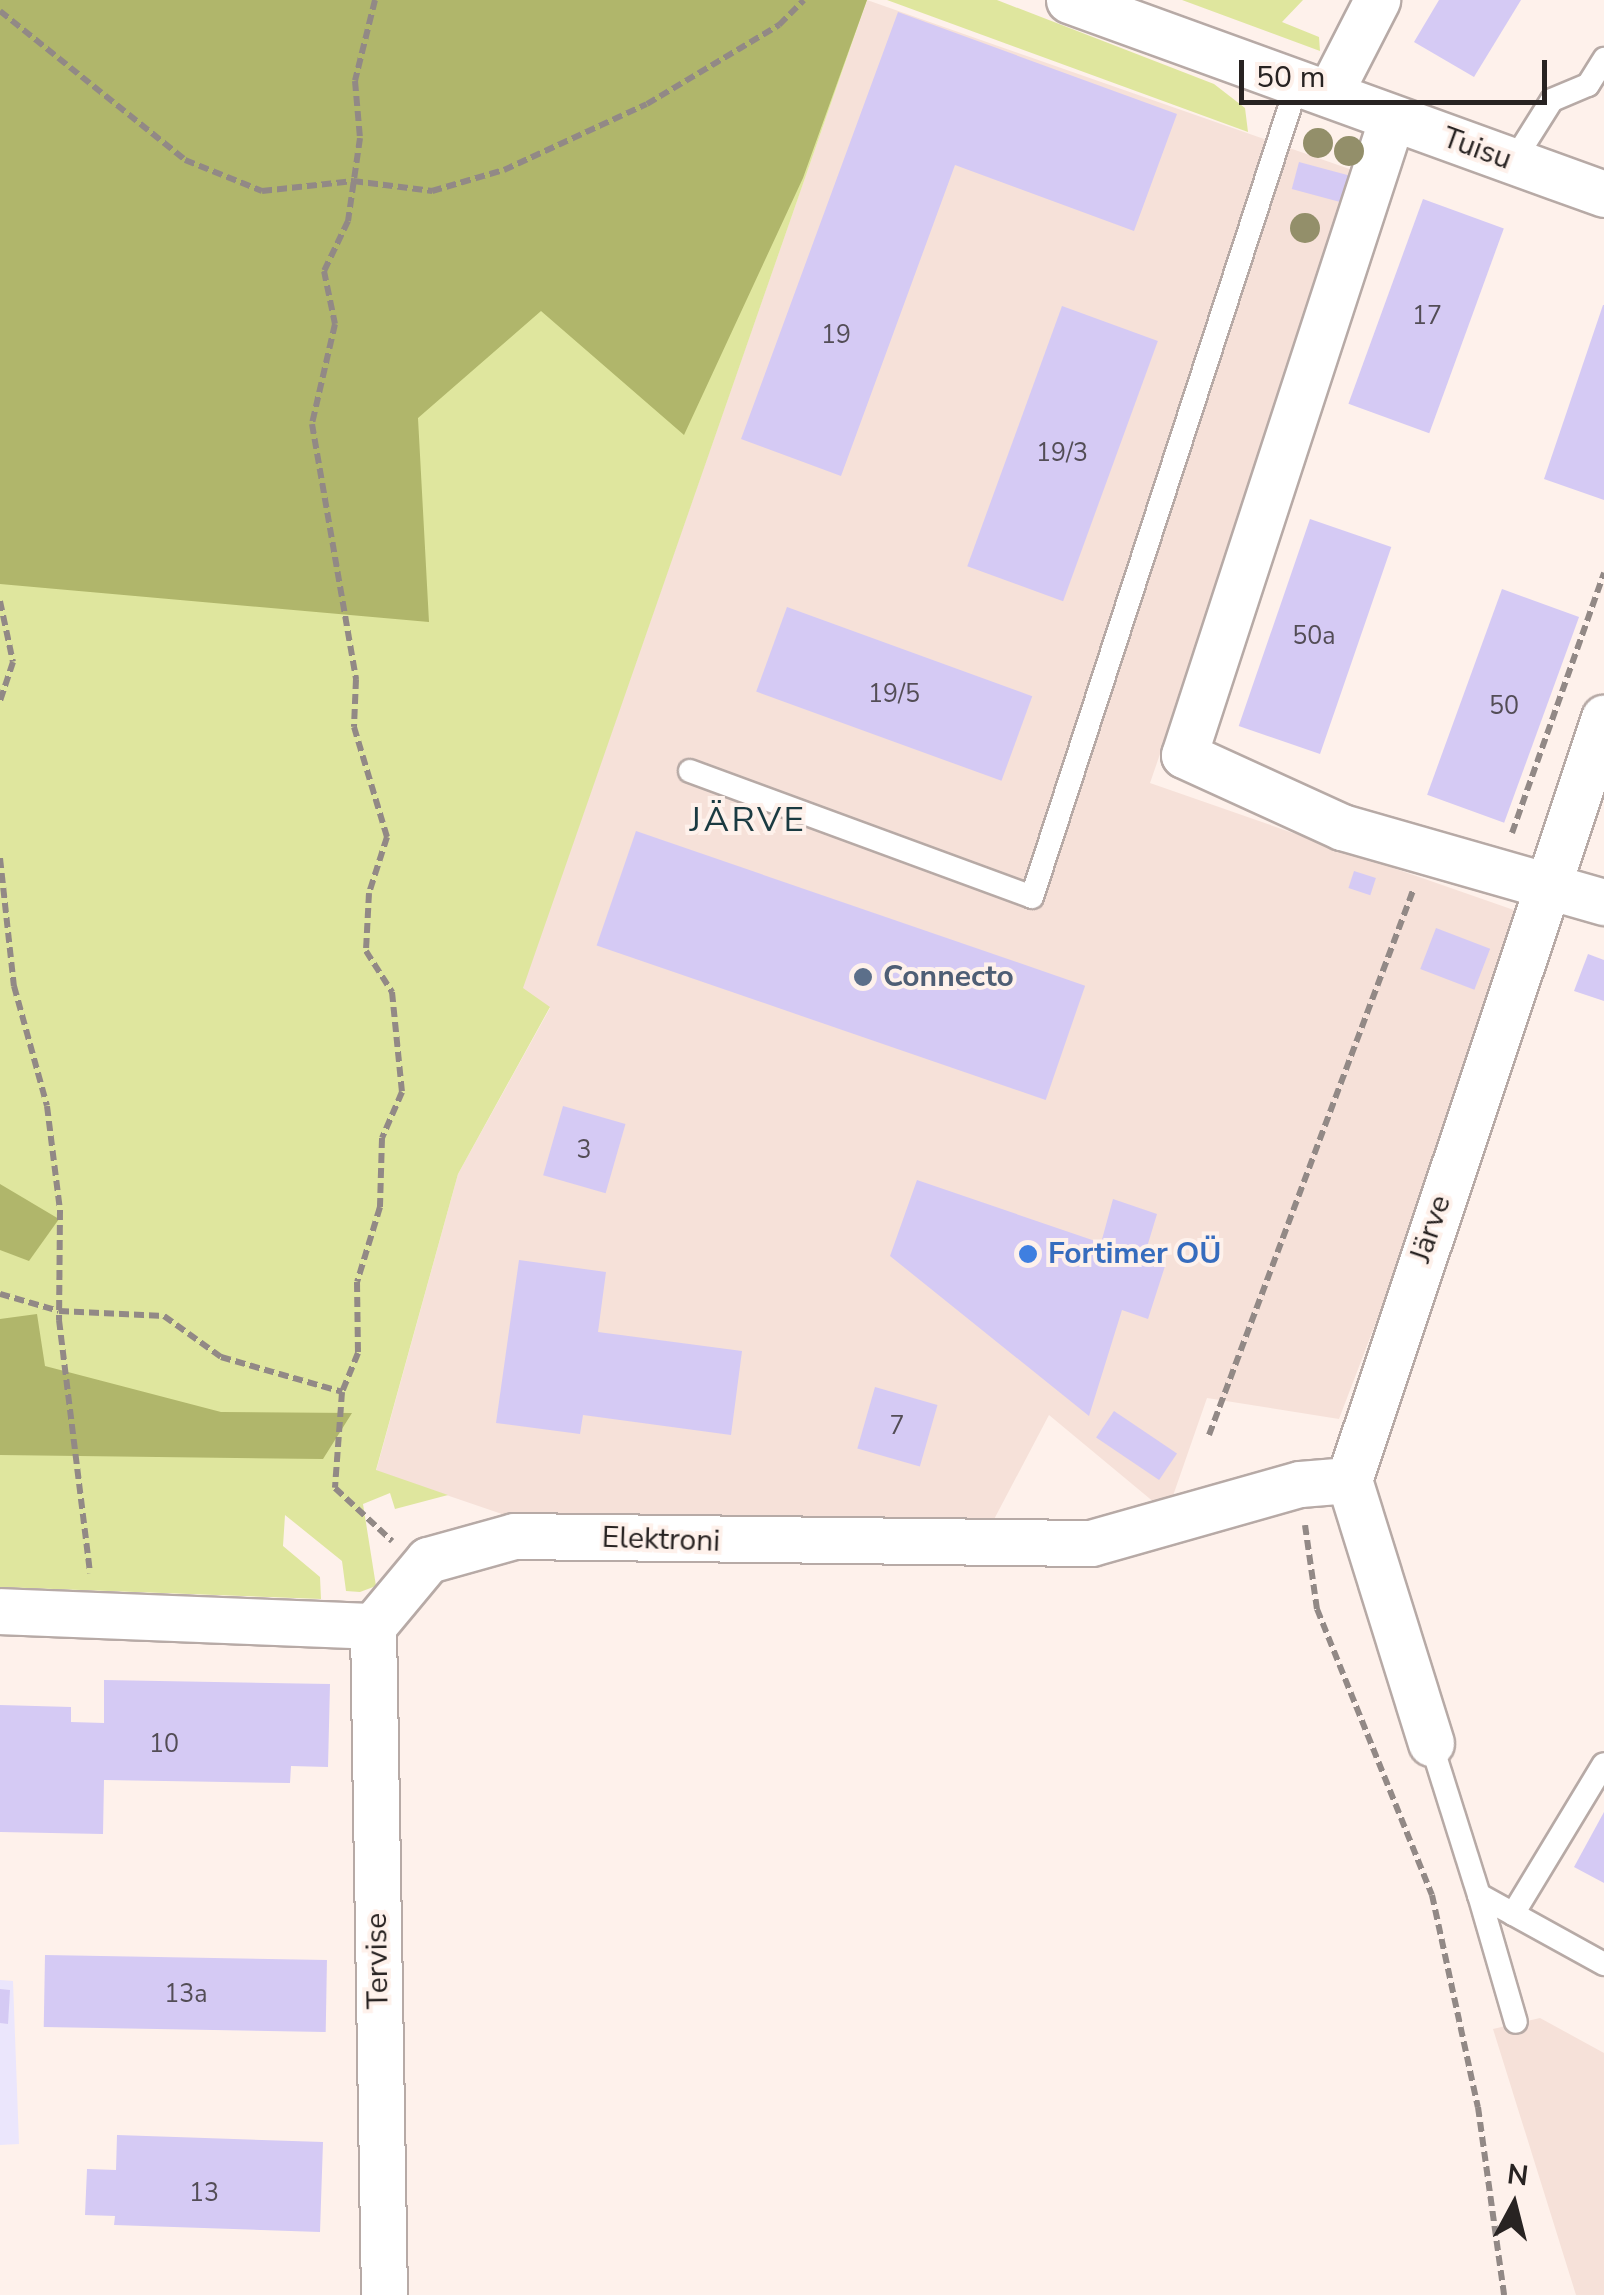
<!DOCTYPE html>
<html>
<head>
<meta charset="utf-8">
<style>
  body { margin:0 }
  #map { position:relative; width:1604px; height:2295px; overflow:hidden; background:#fef1eb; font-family:"Nunito Sans",sans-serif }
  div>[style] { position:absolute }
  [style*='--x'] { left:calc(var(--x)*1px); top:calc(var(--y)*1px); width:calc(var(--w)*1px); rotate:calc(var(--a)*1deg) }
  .built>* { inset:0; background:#f6e1d9 }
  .education>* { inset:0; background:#ebe6fc }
  .green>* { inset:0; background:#dfe69e }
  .forest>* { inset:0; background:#b0b66b }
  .building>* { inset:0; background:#d5caf4; transform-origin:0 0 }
  .path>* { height:6px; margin-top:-3px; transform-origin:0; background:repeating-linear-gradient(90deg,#928986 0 10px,transparent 0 15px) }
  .roads { filter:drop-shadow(2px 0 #b7aaa6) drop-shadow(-2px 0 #b7aaa6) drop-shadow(0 2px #b7aaa6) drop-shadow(0 -2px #b7aaa6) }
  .service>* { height:22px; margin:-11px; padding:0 11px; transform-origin:11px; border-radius:11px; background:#fff }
  .minor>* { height:45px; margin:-22.5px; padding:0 22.5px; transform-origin:22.5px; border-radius:22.5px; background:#fff }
  .trees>* { width:30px; height:30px; margin:-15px; border-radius:50%; background:#938f6a }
  .dots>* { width:28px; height:28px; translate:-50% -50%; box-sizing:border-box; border:5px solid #fef1eb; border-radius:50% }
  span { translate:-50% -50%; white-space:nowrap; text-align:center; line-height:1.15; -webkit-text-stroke:8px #fef1eb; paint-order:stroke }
  .number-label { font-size:25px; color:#534d56 }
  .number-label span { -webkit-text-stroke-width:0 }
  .street-label { font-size:30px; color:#282322 }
  .service-label { font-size:30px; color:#4e5e75; font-weight:700 }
  .left { translate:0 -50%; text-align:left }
  .shop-label { font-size:30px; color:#366cbe; font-weight:700 }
  .quarter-label { font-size:35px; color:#1a3a41; letter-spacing:2.5px }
  .north { position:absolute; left:1464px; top:2155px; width:100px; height:100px; -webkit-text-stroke:8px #fef1eb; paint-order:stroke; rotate:7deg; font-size:28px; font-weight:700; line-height:40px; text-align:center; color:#282322 }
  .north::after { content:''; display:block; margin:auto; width:35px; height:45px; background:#282322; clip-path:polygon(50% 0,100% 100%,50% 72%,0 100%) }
  .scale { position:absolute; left:1239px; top:60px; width:308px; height:45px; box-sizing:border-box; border:5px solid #282322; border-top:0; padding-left:12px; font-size:30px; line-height:35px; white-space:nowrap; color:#282322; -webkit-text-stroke:8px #fef1eb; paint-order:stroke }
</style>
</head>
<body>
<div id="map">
  <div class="built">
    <div style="clip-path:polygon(867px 0,1361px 173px,1150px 783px,1531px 916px,1339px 1419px,1207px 1398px,1167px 1513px,1049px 1415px,990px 1527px,525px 1522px,376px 1471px,458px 1174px,550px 1008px,522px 989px)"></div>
    <div style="clip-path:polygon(1540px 2018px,1604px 2053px,1604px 2295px,1576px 2295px,1493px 2029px)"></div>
  </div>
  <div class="education">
    <div style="clip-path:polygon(0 1980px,13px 1981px,19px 2144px,0 2145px)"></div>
  </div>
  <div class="green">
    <div style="clip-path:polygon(0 0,867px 0,523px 988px,550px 1007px,458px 1174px,376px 1470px,448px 1495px,395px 1509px,390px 1493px,363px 1504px,376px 1586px,360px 1592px,346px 1591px,342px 1561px,285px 1515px,283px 1546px,320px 1577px,321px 1599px,0 1587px)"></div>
    <div style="clip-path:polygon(887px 0,997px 0,1214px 84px,1245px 108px,1248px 132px)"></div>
    <div style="clip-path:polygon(1182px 0,1303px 0,1282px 22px,1319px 37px,1320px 51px)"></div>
  </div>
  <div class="forest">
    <div style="clip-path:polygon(0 0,867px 0,803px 178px,684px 435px,541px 311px,418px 418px,429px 622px,0 584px)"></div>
    <div style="clip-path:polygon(0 1184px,59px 1219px,29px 1261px,0 1250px)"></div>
    <div style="clip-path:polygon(37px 1314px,45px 1366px,221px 1412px,352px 1413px,323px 1459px,0 1455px,0 1319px)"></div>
  </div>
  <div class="building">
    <div style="clip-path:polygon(1439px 0,1521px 0,1474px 77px,1414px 42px)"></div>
    <div style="clip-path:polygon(898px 12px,1177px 114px,1134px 231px,955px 165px,841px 476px,741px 439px)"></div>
    <div style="left:1299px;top:162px;width:51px;height:28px;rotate:15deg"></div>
    <div style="left:1423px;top:199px;width:86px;height:218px;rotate:20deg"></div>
    <div style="clip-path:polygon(1603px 305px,1604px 305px,1604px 500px,1544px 479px)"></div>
    <div style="left:1062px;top:306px;width:102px;height:277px;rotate:20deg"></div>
    <div style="left:1310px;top:519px;width:86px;height:219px;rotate:19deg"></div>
    <div style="left:1502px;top:589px;width:82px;height:219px;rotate:20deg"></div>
    <div style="left:787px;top:607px;width:261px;height:90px;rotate:20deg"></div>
    <div style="left:636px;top:831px;width:475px;height:121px;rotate:19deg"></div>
    <div style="left:1354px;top:871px;width:23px;height:18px;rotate:18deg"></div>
    <div style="left:1436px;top:928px;width:58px;height:44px;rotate:21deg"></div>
    <div style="clip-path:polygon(1588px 954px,1604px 960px,1604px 1001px,1574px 991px)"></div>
    <div style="left:563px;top:1106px;width:65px;height:72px;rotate:16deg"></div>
    <div style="clip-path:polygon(917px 1180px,1101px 1243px,1113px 1199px,1157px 1214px,1144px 1257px,1166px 1263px,1148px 1319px,1122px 1310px,1089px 1416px,890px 1256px)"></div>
    <div style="clip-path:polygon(519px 1260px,606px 1272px,598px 1332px,742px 1351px,731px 1435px,583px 1415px,580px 1434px,496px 1423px)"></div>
    <div style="left:875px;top:1387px;width:65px;height:64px;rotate:16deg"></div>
    <div style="left:1114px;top:1411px;width:76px;height:32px;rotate:34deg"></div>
    <div style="clip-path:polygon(104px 1680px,330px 1684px,328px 1767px,291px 1766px,290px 1783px,104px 1780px,103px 1834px,0 1832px,0 1705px,71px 1707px,71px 1722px,104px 1723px)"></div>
    <div style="clip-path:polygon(1604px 1812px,1604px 1883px,1574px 1867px)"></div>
    <div style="left:45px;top:1955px;width:282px;height:72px;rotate:1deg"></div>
    <div style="clip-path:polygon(0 1989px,10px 1990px,8px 2024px,0 2023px)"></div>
    <div style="clip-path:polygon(117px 2135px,323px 2142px,320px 2232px,114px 2225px,115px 2216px,85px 2215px,87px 2169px,116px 2170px)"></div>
  </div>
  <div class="path">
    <div style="--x:375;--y:0;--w:83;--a:103.9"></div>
    <div style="--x:355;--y:81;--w:57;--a:85"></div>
    <div style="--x:360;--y:138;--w:84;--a:98.2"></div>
    <div style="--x:348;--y:221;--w:55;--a:115.6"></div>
    <div style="--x:324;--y:271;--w:54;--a:78.3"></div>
    <div style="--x:335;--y:324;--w:103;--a:103"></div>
    <div style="--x:312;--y:424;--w:259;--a:80.2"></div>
    <div style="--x:356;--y:679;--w:48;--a:92.4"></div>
    <div style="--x:354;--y:727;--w:115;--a:73.3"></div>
    <div style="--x:387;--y:837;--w:59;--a:107.8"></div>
    <div style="--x:369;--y:893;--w:58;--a:93"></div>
    <div style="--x:366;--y:951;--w:49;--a:57.6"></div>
    <div style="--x:392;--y:992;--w:100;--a:84.3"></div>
    <div style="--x:402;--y:1092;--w:50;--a:113.5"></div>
    <div style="--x:382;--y:1138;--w:69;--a:91.7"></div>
    <div style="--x:380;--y:1207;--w:78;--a:107"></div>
    <div style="--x:357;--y:1282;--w:71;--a:89.2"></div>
    <div style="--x:358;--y:1353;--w:42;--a:112.3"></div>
    <div style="--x:342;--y:1392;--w:96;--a:94.2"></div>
    <div style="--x:335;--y:1488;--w:78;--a:42.9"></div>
    <div style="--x:0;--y:11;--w:238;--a:38.8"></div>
    <div style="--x:185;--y:160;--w:83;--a:21.9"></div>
    <div style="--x:262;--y:191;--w:92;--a:-6.3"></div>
    <div style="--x:353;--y:181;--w:80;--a:7.2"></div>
    <div style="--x:432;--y:191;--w:75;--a:-16.3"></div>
    <div style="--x:504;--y:170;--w:157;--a:-24.8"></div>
    <div style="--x:647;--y:104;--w:154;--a:-30.9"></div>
    <div style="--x:779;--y:25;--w:35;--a:-45"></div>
    <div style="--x:0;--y:601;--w:62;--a:78"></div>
    <div style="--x:13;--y:662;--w:41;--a:108.4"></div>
    <div style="--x:1512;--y:833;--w:276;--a:-70.5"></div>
    <div style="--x:0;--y:858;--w:129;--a:83.8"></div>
    <div style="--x:14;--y:986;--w:124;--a:74.6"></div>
    <div style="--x:47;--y:1106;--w:105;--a:82.9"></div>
    <div style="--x:60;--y:1210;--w:110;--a:90.5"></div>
    <div style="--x:59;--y:1320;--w:255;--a:83"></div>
    <div style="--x:0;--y:1294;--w:61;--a:16.1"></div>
    <div style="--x:59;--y:1311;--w:105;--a:2.7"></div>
    <div style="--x:164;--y:1316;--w:70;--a:35.7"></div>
    <div style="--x:221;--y:1357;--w:126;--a:16.1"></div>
    <div style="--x:1209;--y:1435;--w:584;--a:-69.46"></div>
    <div style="--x:1305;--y:1525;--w:85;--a:81.9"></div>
    <div style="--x:1317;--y:1609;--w:308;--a:68.1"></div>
    <div style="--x:1432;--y:1895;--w:217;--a:77.8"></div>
    <div style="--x:1478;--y:2107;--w:190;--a:82.1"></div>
  </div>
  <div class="roads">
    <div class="service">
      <div style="--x:1513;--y:162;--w:73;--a:-57.8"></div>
      <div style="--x:1552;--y:100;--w:39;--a:-23"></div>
      <div style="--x:1588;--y:85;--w:31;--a:-58"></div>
      <div style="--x:690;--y:771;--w:364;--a:20.2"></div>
      <div style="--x:1032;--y:897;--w:854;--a:-71.93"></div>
      <div style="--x:1431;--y:1743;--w:159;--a:72.5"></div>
      <div style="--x:1479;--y:1895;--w:143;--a:28.9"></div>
      <div style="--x:1479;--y:1895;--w:132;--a:73.8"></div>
      <div style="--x:1513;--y:1914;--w:175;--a:-58.8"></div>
    </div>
    <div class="minor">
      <div style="--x:1069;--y:0;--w:569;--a:19.93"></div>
      <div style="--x:1329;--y:94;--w:106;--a:-62.9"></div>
      <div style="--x:1392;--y:118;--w:670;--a:108.08"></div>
      <div style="--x:1184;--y:755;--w:174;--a:24.5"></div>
      <div style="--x:1342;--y:827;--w:273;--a:16"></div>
      <div style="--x:0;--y:1611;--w:373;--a:2.3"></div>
      <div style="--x:373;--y:1626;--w:86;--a:-50.2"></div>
      <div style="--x:428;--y:1560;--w:89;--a:-15.6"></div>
      <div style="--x:514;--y:1536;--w:577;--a:0.7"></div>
      <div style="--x:1091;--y:1543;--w:217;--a:-15.8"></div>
      <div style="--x:1300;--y:1484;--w:49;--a:-4.7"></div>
      <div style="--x:373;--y:1626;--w:669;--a:89.06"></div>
      <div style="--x:1431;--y:1743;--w:275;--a:-107.3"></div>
      <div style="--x:1349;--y:1480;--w:804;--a:-71.5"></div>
    </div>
  </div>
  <div class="trees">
    <div style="left:1318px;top:143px"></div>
    <div style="left:1349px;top:151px"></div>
    <div style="left:1305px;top:228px"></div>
  </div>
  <div class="dots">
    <div style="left:863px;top:977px;background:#5c6f8a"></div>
    <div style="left:1028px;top:1254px;background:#3f7fe0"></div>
  </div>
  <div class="number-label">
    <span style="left:1427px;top:316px">17</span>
    <span style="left:836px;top:335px">19</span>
    <span style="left:1062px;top:453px">19/3</span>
    <span style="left:1314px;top:636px">50a</span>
    <span style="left:894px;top:694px">19/5</span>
    <span style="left:1504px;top:706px">50</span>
    <span style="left:584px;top:1150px">3</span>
    <span style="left:897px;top:1426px">7</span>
    <span style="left:164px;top:1744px">10</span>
    <span style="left:186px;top:1994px">13a</span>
    <span style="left:204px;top:2193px">13</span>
  </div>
  <div class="street-label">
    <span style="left:1477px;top:149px;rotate:20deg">Tuisu</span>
    <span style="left:1431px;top:1229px;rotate:-71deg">Järve</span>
    <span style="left:661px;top:1540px;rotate:2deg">Elektroni</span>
    <span style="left:378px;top:1961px;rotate:-91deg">Tervise</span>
  </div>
  <div class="service-label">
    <span class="left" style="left:883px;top:977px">Connecto</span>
  </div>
  <div class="shop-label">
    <span class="left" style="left:1048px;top:1254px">Fortimer OÜ</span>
  </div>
  <div class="quarter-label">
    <span style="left:748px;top:820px">JÄRVE</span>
  </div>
  <div class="north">N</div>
  <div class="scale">50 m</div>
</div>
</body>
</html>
